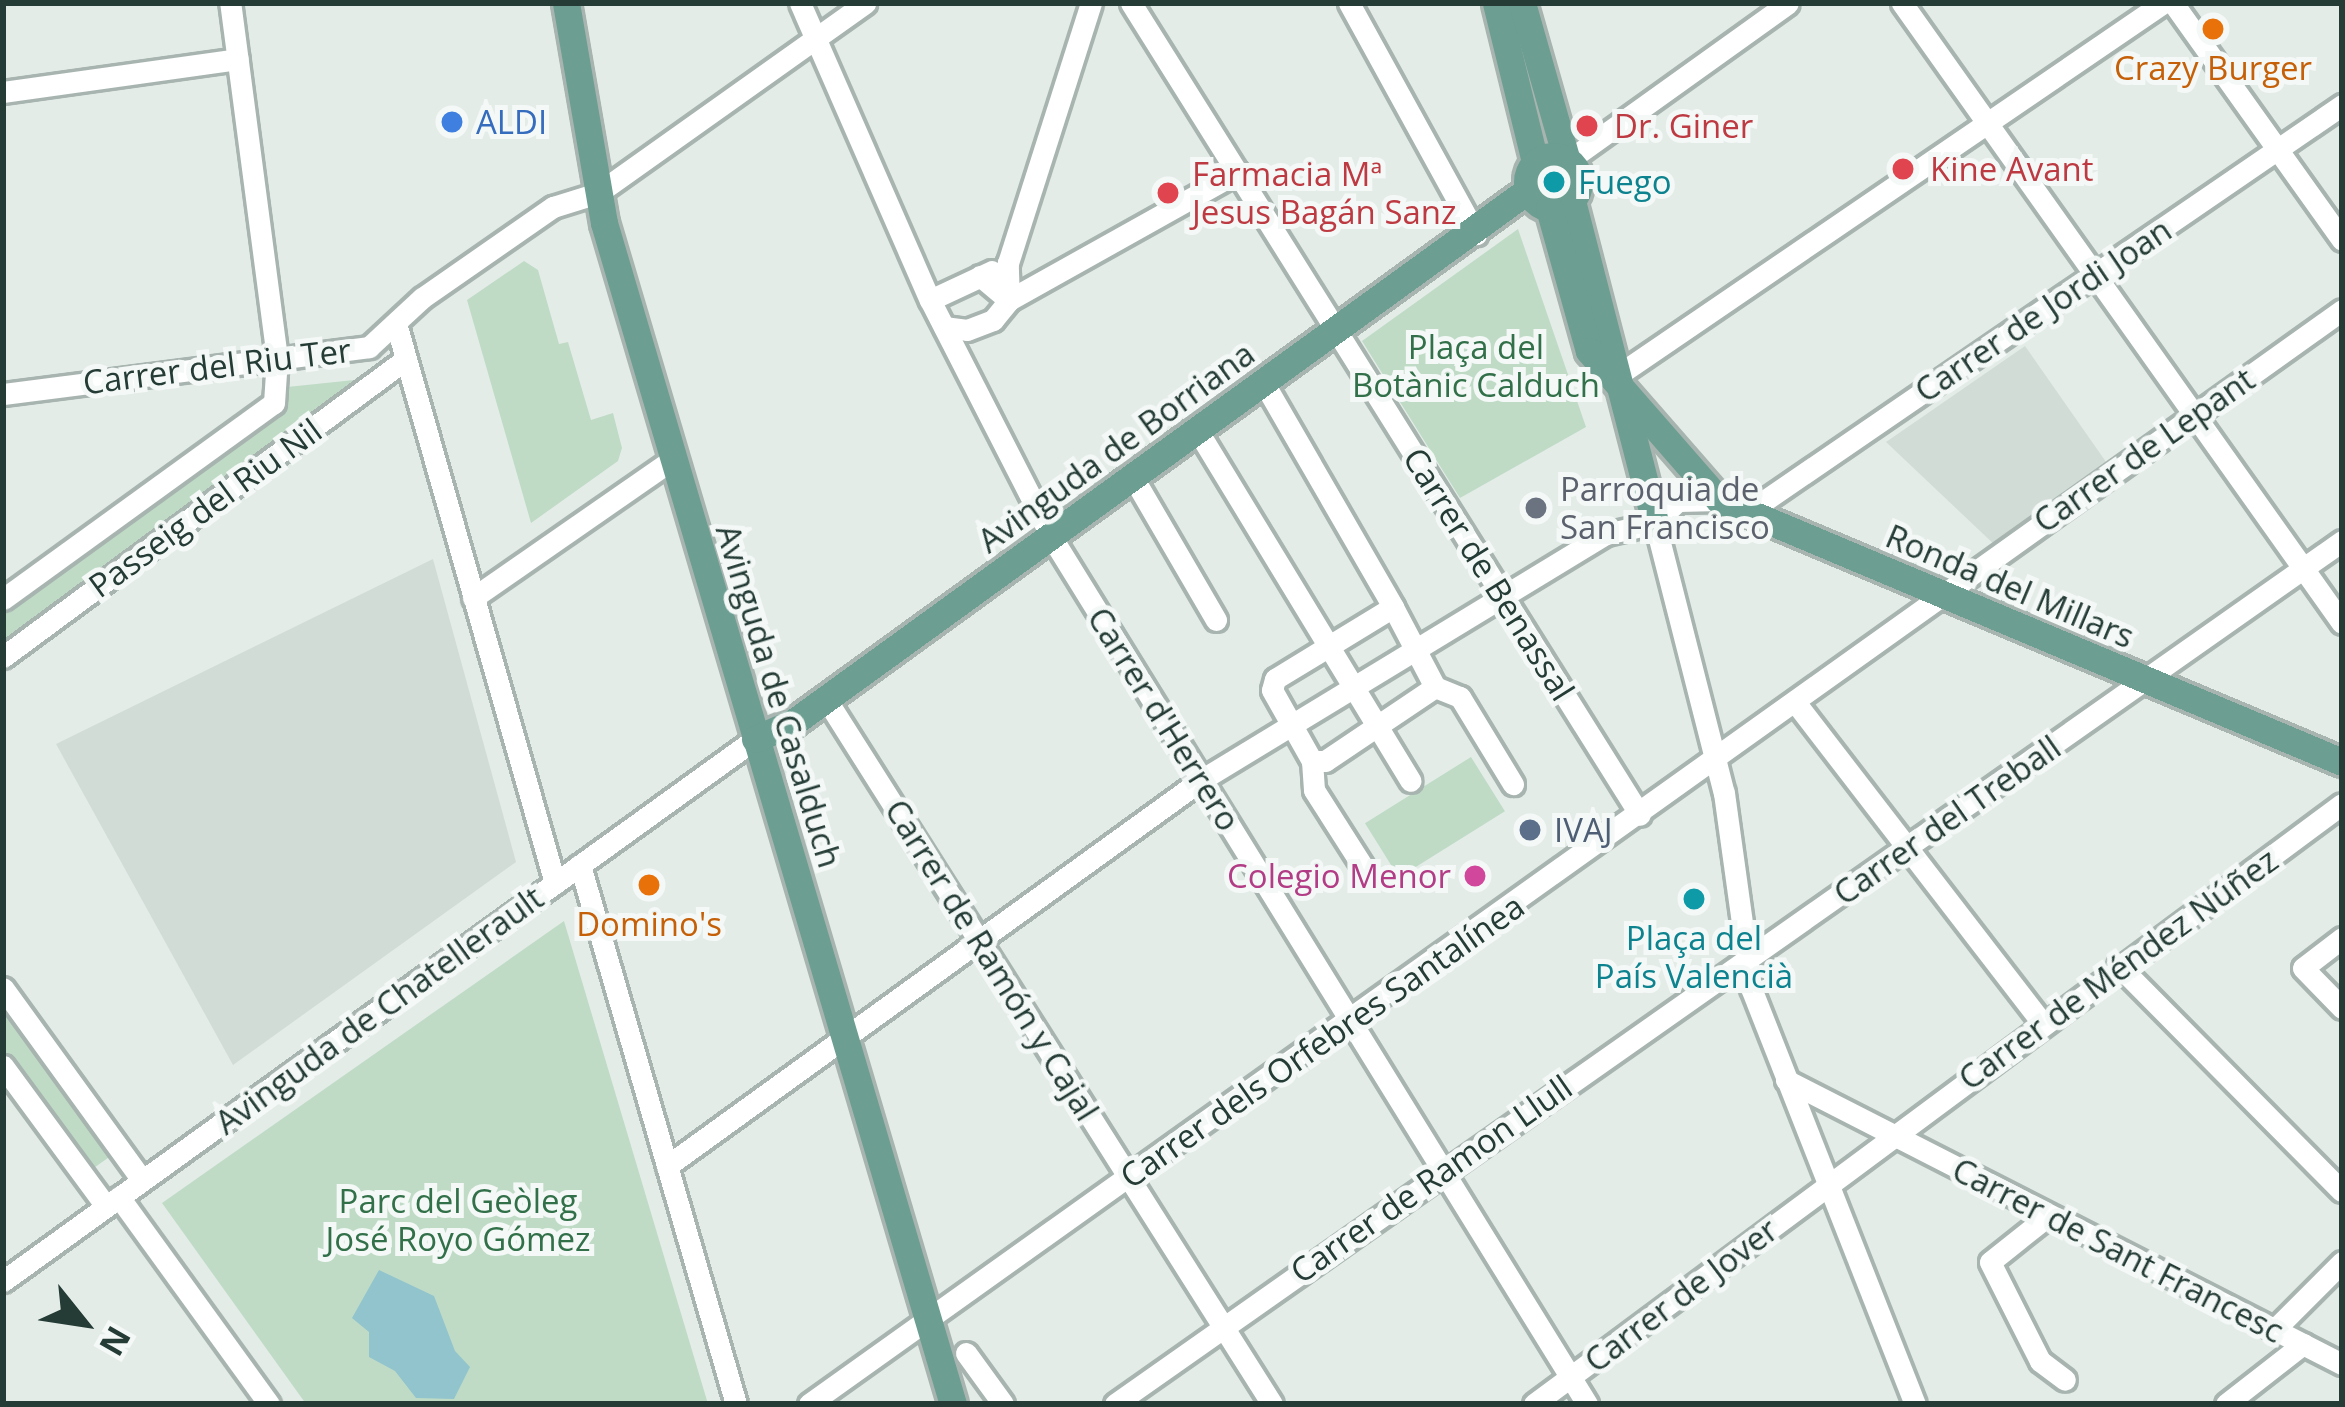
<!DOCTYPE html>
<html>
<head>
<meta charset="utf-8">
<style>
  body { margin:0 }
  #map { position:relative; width:2345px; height:1407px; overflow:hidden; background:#e4ece8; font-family:"Open Sans",sans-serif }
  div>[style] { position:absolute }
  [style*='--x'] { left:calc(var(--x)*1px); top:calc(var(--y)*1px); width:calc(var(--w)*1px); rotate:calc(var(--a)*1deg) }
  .built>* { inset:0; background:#d2dcd7 }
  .green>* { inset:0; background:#bfdbc6; transform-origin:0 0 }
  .water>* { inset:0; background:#91c4cc }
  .roads { filter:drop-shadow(3px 0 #a7b4af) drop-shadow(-3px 0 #a7b4af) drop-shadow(0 3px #a7b4af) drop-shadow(0 -3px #a7b4af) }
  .minor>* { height:21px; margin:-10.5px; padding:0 10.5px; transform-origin:10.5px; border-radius:10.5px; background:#fff }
  .major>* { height:27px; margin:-13.5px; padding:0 13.5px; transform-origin:13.5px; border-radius:13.5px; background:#6c9e91 }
  .major>.ring { margin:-13.5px; padding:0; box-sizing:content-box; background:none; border:27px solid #6c9e91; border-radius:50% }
  .dots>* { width:33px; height:33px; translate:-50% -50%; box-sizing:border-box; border:6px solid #f4f9f7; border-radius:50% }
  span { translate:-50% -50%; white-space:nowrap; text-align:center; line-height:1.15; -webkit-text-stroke:10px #f4f9f7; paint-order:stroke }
  .food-label { font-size:33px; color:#c56008 }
  .shop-label { font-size:33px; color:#366cbe }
  .left { translate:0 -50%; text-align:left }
  .health-label { font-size:33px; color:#be3a42 }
  .culture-label { font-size:33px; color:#0d838f }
  .street-label { font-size:33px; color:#253c36 }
  .park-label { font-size:33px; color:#327049 }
  .worship-label { font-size:33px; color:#5b616d }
  .service-label { font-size:33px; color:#4e5e75 }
  .hotel-label { font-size:33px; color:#b23c85 }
  .right { translate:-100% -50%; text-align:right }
  .frame { position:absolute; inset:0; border:6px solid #253c36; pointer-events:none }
  .north { position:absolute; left:24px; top:1263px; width:120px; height:120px; -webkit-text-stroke:9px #f4f9f7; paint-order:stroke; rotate:120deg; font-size:33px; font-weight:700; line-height:48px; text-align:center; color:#253c36 }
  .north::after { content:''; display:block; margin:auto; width:42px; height:54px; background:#253c36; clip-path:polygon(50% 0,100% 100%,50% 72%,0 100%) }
</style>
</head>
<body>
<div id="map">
  <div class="built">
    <div style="clip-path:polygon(2025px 346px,2111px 469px,1998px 548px,1886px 442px)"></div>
    <div style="clip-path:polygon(433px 559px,516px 862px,233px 1065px,56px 744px)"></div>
  </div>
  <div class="green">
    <div style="clip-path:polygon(1518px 229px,1586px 427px,1460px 498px,1362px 341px)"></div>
    <div style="clip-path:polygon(524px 261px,538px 270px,559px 344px,568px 342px,591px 420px,613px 413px,622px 448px,618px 461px,531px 523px,467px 300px)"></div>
    <div style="clip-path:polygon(383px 377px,387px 387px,3px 667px,3px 591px,287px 387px)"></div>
    <div style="left:1471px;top:757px;width:64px;height:125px;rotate:58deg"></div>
    <div style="clip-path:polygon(564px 921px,708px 1404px,306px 1404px,162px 1203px)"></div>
    <div style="clip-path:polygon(3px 975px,126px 1145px,77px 1180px,3px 1081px)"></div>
  </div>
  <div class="water">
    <div style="clip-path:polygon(379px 1270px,434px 1296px,455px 1351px,470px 1367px,454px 1399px,416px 1398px,395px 1371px,369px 1357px,369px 1332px,352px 1318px)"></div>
  </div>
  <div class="roads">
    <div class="minor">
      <div style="--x:800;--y:3;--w:324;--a:66.4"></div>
      <div style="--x:930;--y:300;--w:267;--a:62.9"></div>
      <div style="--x:1052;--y:538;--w:1018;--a:58.29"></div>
      <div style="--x:1131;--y:3;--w:958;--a:57.92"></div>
      <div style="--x:1349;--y:3;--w:264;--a:61.2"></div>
      <div style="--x:1902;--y:3;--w:760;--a:54.64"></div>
      <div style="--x:2173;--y:3;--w:291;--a:54.5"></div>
      <div style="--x:3;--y:92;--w:237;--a:-8"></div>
      <div style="--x:1569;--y:160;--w:269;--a:-35.6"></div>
      <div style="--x:980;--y:276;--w:38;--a:40"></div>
      <div style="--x:1009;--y:300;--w:262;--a:-29.2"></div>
      <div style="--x:930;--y:300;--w:68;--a:-25.1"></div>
      <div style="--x:397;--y:327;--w:578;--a:74.14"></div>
      <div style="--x:944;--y:327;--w:23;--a:7"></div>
      <div style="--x:967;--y:330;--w:28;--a:-21"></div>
      <div style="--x:993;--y:320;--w:26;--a:-51"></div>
      <div style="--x:1009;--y:300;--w:37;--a:-92"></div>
      <div style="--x:1008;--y:263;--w:273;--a:-72.3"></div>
      <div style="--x:1615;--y:377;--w:663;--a:-34.31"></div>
      <div style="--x:1265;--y:385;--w:256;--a:60"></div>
      <div style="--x:3;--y:394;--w:369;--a:-7.3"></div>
      <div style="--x:369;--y:347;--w:72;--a:-42.8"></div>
      <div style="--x:422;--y:298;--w:160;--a:-34.8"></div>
      <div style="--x:553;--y:207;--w:47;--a:-17.3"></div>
      <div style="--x:598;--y:193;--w:328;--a:-35.4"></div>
      <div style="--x:1199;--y:433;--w:407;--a:58.7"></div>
      <div style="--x:1134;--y:479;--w:163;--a:59.8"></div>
      <div style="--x:1745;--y:514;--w:724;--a:-34.41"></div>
      <div style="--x:1655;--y:523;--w:279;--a:75.7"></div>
      <div style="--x:1724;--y:793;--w:197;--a:82.1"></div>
      <div style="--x:1751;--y:988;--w:447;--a:68.5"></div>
      <div style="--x:1655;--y:523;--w:32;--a:-44"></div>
      <div style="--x:1678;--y:501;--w:41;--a:-1.4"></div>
      <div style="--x:473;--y:598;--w:240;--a:-34.8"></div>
      <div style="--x:3;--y:599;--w:334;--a:-35.9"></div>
      <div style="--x:274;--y:403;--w:45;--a:-86.2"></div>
      <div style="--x:277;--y:358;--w:358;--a:-97.5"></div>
      <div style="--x:3;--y:657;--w:501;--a:-36.48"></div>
      <div style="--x:1435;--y:687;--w:27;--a:22"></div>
      <div style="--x:1460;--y:697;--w:102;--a:58.7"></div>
      <div style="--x:826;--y:699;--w:834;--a:57.68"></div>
      <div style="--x:1795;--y:702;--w:405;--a:52.4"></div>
      <div style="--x:1312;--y:761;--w:13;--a:0"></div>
      <div style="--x:1325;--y:761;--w:133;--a:-33.9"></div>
      <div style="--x:1435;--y:687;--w:90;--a:-117.7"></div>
      <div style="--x:1393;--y:607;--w:138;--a:148.6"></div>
      <div style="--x:1275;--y:679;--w:11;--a:105"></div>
      <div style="--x:1272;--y:690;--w:81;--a:60.6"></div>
      <div style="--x:1312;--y:761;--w:29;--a:86"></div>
      <div style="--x:1314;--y:790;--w:95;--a:57.5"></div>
      <div style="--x:580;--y:865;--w:561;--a:73.86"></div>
      <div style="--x:2342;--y:938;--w:49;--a:142.4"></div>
      <div style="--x:2303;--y:968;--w:56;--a:45.7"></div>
      <div style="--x:2118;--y:965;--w:318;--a:45.3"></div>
      <div style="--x:3;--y:988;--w:237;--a:54.1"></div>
      <div style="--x:3;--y:1066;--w:174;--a:53.7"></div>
      <div style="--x:1786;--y:1080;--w:624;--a:27.06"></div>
      <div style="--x:667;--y:1166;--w:659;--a:-35.86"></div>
      <div style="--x:1201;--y:780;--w:474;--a:-31.3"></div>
      <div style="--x:1606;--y:534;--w:50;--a:-12.7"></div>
      <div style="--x:119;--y:1197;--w:256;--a:54.1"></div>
      <div style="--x:2049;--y:1215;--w:75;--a:141.5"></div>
      <div style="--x:1990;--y:1262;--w:111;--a:63.2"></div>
      <div style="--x:2040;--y:1361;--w:31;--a:37"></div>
      <div style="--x:3;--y:1281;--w:927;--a:-35.78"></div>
      <div style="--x:2274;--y:1330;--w:96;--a:-45"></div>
      <div style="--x:966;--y:1353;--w:63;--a:54"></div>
      <div style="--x:809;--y:1404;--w:1883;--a:-35.51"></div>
      <div style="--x:1115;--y:1404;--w:1500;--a:-35.12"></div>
      <div style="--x:1534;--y:1404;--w:1006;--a:-36.6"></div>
      <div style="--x:2226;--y:1404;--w:98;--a:-37.9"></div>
    </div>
    <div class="major">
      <div style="--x:566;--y:3;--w:223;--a:80.2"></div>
      <div style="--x:604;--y:223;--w:1231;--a:73.54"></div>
      <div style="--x:1496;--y:3;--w:164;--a:76.2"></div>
      <div style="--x:1522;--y:3;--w:160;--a:74.1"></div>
      <div class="ring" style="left:1527px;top:156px;width:25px;height:25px"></div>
      <div style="--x:1572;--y:201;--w:333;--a:75.5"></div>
      <div style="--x:1549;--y:208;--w:148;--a:74.4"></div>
      <div style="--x:1589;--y:351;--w:198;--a:48.9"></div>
      <div style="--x:1719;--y:500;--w:676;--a:22.81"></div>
      <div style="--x:755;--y:739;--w:43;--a:-23.6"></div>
      <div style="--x:794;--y:722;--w:907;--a:-35.93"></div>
    </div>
  </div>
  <div class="dots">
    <div style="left:2213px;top:29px;background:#e8710a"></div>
    <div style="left:452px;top:122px;background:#3f7fe0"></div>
    <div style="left:1587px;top:126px;background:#e0444e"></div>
    <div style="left:1903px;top:169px;background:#e0444e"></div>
    <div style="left:1554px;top:182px;background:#0f9aa8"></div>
    <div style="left:1168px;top:193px;background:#e0444e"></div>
    <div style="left:1536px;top:508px;background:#6b7280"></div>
    <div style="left:1530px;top:830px;background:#5c6f8a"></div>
    <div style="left:1475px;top:876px;background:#d1479c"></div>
    <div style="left:649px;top:885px;background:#e8710a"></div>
    <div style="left:1694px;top:899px;background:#0f9aa8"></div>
  </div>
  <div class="food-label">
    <span style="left:2213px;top:68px">Crazy Burger</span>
    <span style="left:649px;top:924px">Domino's</span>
  </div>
  <div class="shop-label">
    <span class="left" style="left:476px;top:122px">ALDI</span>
  </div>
  <div class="health-label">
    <span class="left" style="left:1614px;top:126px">Dr. Giner</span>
    <span class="left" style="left:1930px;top:169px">Kine Avant</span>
    <span class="left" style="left:1192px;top:193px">Farmacia Mª<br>Jesus Bagán Sanz</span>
  </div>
  <div class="culture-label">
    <span class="left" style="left:1578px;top:182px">Fuego</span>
    <span style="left:1694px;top:957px">Plaça del<br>País Valencià</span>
  </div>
  <div class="street-label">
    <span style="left:2043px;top:310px;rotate:-34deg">Carrer de Jordi Joan</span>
    <span style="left:217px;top:366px;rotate:-7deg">Carrer del Riu Ter</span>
    <span style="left:1116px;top:447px;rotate:-36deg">Avinguda de Borriana</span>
    <span style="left:2144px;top:450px;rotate:-35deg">Carrer de Lepant</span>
    <span style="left:205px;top:508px;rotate:-36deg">Passeig del Riu Nil</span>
    <span style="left:1489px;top:574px;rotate:58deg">Carrer de Benassal</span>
    <span style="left:2010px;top:586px;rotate:23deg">Ronda del Millars</span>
    <span style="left:779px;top:696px;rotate:73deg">Avinguda de Casalduch</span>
    <span style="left:1164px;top:719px;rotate:58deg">Carrer d'Herrero</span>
    <span style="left:1947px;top:820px;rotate:-35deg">Carrer del Treball</span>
    <span style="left:992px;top:960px;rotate:58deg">Carrer de Ramón y Cajal</span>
    <span style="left:2118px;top:969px;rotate:-36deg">Carrer de Méndez Núñez</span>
    <span style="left:379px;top:1010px;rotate:-36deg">Avinguda de Chatellerault</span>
    <span style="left:1322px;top:1041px;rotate:-35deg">Carrer dels Orfebres Santalínea</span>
    <span style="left:1431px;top:1179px;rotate:-35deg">Carrer de Ramon Llull</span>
    <span style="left:2118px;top:1250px;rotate:27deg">Carrer de Sant Francesc</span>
    <span style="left:1681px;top:1295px;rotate:-37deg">Carrer de Jover</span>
  </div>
  <div class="park-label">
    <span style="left:1476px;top:366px">Plaça del<br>Botànic Calduch</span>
    <span style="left:458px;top:1220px">Parc del Geòleg<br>José Royo Gómez</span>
  </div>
  <div class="worship-label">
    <span class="left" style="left:1560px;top:508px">Parroquia de<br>San Francisco</span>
  </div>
  <div class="service-label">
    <span class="left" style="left:1554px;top:830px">IVAJ</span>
  </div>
  <div class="hotel-label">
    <span class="right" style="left:1451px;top:876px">Colegio Menor</span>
  </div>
  <div class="frame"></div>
  <div class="north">N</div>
</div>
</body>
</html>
